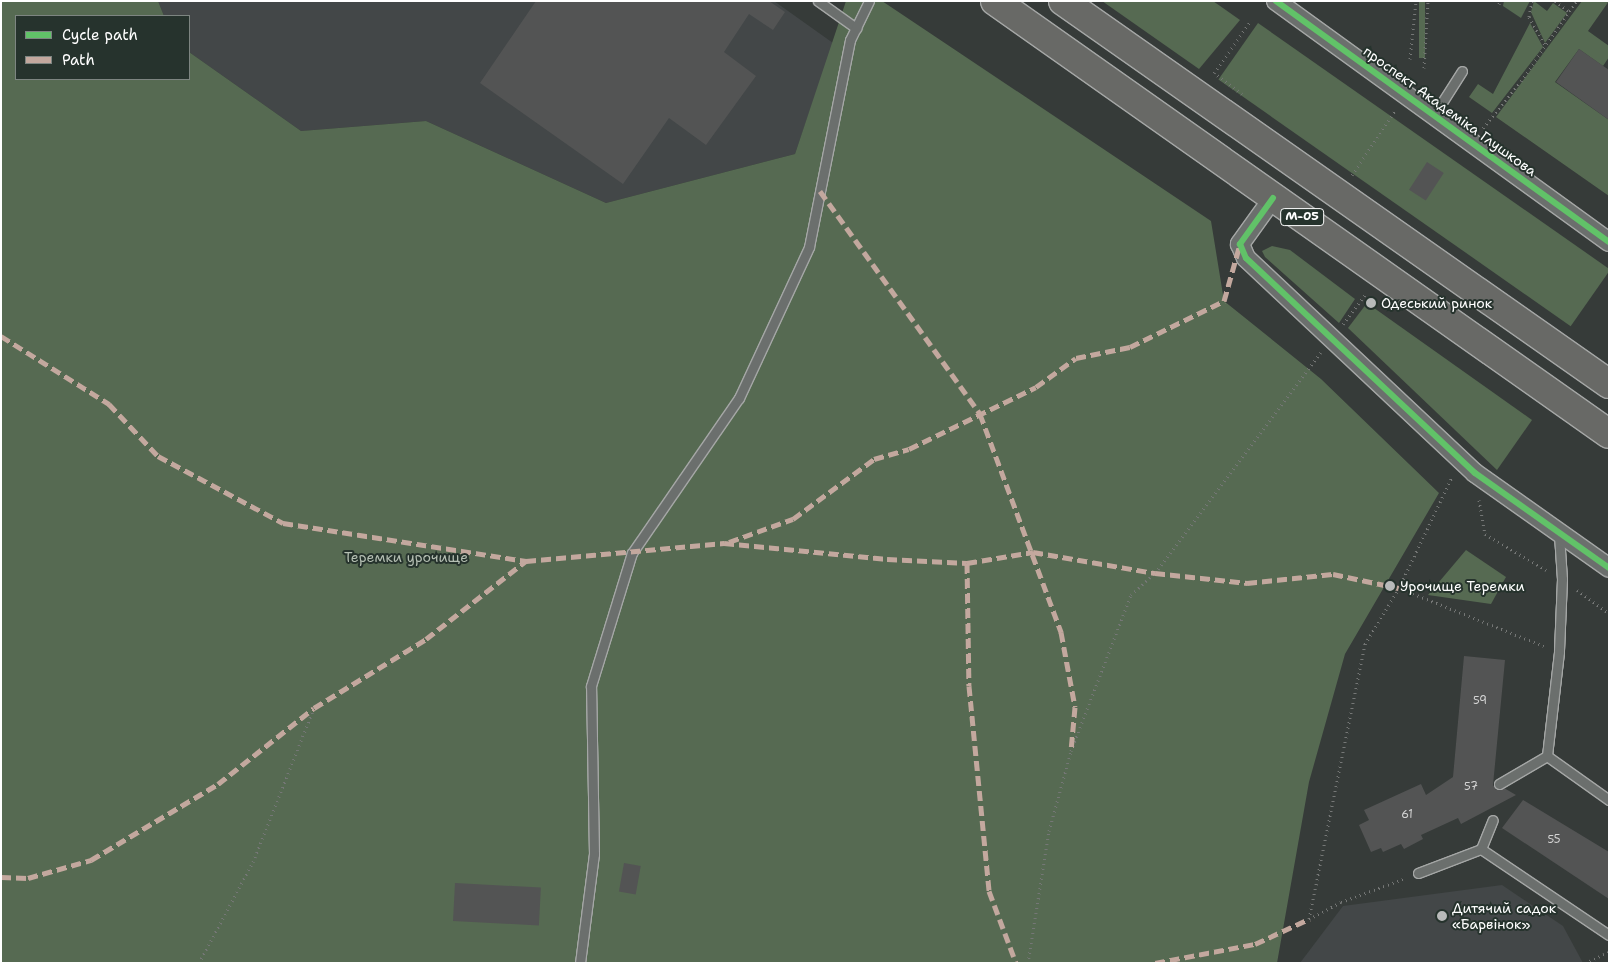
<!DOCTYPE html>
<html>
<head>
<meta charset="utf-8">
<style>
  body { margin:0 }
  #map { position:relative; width:1610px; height:964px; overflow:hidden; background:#363b39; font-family:"Shantell Sans",sans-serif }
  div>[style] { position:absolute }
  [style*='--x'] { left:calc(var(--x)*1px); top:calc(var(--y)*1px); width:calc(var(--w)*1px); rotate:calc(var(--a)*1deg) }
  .built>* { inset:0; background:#434748 }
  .green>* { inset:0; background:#566a52; transform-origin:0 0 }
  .building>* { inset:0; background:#535454; transform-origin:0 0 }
  .path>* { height:3px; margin-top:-1.5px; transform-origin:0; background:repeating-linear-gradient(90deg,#757776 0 1px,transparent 0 5px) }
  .roads { filter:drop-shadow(1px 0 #a5a7a6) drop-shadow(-1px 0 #a5a7a6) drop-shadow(0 1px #a5a7a6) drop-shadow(0 -1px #a5a7a6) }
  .service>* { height:9px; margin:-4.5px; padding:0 4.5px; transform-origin:4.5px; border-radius:4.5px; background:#6b6f6d }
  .minor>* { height:18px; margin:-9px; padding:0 9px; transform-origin:9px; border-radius:9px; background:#6b6f6d }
  .trunk>* { height:28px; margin:-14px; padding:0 14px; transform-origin:14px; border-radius:14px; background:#686966 }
  .quiet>* { height:5px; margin-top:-2.5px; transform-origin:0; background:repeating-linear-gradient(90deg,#c3a89e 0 10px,transparent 0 15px) }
  .cycleway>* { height:6px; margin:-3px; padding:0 3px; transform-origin:3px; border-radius:3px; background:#61c268 }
  .dots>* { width:14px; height:14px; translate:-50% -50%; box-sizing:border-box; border:2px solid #26332d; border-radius:50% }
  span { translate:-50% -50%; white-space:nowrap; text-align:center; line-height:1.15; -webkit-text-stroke:4px #26332d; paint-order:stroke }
  .number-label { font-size:11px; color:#d4d4d4 }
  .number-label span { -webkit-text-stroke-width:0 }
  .shield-label span { padding:1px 4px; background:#26332d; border:1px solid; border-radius:4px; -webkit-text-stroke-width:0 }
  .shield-label { font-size:12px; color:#fff; font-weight:700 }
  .street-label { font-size:14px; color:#fff }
  .poi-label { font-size:14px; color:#fff }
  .left { translate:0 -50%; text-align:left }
  .park-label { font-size:14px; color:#b5bfb3 }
  .frame { position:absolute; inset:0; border:2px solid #fff; pointer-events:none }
  .legend { position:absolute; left:15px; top:15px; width:175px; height:65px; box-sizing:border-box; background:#26332d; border:1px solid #7d8581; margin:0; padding:6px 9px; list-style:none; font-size:15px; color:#fff }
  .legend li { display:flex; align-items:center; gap:10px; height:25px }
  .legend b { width:25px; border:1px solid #7d8581 }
</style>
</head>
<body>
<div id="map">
  <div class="built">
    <div style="clip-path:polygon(158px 1px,774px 1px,833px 43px,795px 154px,606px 203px,426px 121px,301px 131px,189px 52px,189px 16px,164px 16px)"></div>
    <div style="clip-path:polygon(1502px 885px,1563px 926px,1583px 963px,1300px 963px,1343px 906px)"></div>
  </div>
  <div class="green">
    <div style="clip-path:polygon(1px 1px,158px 1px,164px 16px,16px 16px,16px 79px,189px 79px,189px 52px,301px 131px,426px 121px,606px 203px,795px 154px,846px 1px,882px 1px,1211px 221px,1224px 301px,1321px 379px,1439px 493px,1345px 654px,1309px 782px,1277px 963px,1px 963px)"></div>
    <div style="clip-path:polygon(1102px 1px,1213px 1px,1240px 20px,1199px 69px)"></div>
    <div style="left:1419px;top:1px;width:6px;height:57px"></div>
    <div style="clip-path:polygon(1504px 1px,1530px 1px,1521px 18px,1503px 6px)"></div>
    <div style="clip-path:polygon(1534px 1px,1547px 11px,1553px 3px,1567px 13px,1545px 43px,1531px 12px)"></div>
    <div style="clip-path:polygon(1582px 1px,1609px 1px,1588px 31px,1609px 46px,1609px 57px,1603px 66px,1579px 49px,1555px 82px,1609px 120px,1609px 196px,1496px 117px)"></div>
    <div style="left:1258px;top:23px;width:430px;height:69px;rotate:35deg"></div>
    <div style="clip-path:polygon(1530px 23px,1543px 47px,1492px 113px,1469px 97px,1478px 84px,1493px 94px)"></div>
    <div style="clip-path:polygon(1272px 246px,1290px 250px,1355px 299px,1339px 323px,1265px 257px,1262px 251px)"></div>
    <div style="clip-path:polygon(1367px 303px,1532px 420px,1497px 470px,1348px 328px)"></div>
    <div style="clip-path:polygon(1466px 550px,1506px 577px,1491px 604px,1428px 595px)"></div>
  </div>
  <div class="building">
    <div style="clip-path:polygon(536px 1px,769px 1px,785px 12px,773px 30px,749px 14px,724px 52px,756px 76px,706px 145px,669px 118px,623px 184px,480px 83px)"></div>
    <div style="clip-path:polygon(1579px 49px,1609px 70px,1609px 120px,1556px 82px)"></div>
    <div style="left:1427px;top:162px;width:20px;height:33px;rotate:33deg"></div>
    <div style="clip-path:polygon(1464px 656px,1505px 660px,1493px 785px,1496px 790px,1504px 788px,1516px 795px,1461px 824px,1458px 818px,1421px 835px,1423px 839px,1404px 849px,1401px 844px,1383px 852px,1381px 848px,1371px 852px,1359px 825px,1369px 820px,1364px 810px,1421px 784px,1426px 795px,1453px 777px)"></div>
    <div style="clip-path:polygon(1523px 800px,1609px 852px,1609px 899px,1502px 828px)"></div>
    <div style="left:624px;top:863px;width:17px;height:29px;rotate:10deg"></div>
    <div style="left:455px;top:883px;width:86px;height:38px;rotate:3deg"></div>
  </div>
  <div class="path">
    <div style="--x:1532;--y:1;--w:16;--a:101"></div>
    <div style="--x:1529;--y:17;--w:34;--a:60"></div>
    <div style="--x:1555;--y:1;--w:19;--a:36"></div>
    <div style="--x:1499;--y:4;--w:3;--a:-72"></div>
    <div style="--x:1410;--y:59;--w:58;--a:-84.1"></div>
    <div style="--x:1424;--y:68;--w:67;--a:-86.6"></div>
    <div style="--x:1242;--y:94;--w:35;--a:-143"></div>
    <div style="--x:1214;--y:73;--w:62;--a:-54.8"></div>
    <div style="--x:1483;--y:128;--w:60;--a:-51"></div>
    <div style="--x:1521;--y:81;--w:98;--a:-55"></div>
    <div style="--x:1352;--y:175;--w:79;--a:-56.3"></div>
    <div style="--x:1343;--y:324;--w:38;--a:-53"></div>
    <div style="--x:1479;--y:500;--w:35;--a:80"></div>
    <div style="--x:1485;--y:534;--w:71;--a:30.5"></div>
    <div style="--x:1399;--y:588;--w:156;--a:21.8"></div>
    <div style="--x:1577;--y:590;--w:39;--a:36"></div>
    <div style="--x:1309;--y:919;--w:281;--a:-78.5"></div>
    <div style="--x:1365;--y:644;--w:66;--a:-58.7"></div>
    <div style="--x:1399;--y:588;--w:123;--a:-64.5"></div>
    <div style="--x:1309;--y:919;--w:36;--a:-28"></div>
    <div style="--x:1341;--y:902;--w:69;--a:-20.3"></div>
    <div style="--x:199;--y:963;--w:115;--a:-61.9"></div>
    <div style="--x:253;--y:862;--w:166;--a:-68.4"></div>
    <div style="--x:1028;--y:963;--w:134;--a:-81"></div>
    <div style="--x:1049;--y:831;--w:83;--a:-74.6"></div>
    <div style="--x:1071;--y:751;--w:167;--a:-69"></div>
    <div style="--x:1131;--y:595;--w:33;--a:-43"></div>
    <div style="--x:1155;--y:573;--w:276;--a:-53.1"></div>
    <div style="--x:1585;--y:963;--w:26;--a:-25"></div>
  </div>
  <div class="roads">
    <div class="service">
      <div style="--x:818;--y:1;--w:47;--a:35.4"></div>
      <div style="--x:1434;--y:115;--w:52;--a:-57.5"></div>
      <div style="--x:1559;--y:535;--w:44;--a:86.1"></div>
      <div style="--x:1562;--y:579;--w:73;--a:92.4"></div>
      <div style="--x:1559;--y:652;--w:105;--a:96.6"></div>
      <div style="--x:1547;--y:756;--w:76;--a:35.4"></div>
      <div style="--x:1499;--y:784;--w:56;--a:-30.3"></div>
      <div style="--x:1481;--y:849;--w:31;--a:-68"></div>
      <div style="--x:1418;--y:873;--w:67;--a:-20.9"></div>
      <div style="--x:1481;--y:849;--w:154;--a:33.9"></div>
      <div style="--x:580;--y:963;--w:110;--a:-82.7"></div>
      <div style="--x:594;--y:854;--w:168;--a:-91"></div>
      <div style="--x:591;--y:686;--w:139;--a:-72.9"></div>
      <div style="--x:632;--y:553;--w:188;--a:-55.4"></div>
      <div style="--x:739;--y:398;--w:166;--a:-65.1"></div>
      <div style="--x:809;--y:247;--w:211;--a:-78.8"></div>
      <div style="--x:850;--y:40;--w:43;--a:-64"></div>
    </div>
    <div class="minor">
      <div style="--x:1276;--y:1;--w:411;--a:35.9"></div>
      <div style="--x:1273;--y:198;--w:57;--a:125.7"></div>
      <div style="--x:1240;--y:244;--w:15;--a:67"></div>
      <div style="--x:1246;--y:258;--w:314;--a:43.2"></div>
      <div style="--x:1475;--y:473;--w:164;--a:35.3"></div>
    </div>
    <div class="trunk">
      <div style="--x:995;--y:1;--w:751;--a:35.19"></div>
      <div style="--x:1063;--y:1;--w:667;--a:35.05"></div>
    </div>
  </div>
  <div class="quiet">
    <div style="--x:820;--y:191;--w:274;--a:54.3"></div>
    <div style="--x:980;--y:414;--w:233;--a:69.6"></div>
    <div style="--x:1061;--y:632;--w:76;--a:79.4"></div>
    <div style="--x:1075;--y:707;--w:44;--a:95.2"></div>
    <div style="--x:1;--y:336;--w:128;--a:32.2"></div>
    <div style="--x:109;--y:404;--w:71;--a:46.7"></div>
    <div style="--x:158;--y:456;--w:142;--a:28.2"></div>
    <div style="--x:283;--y:523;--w:246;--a:8.9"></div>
    <div style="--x:526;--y:561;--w:199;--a:-5.2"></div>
    <div style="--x:724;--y:543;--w:164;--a:5.6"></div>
    <div style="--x:887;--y:559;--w:80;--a:2.9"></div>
    <div style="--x:967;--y:563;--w:67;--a:-9.5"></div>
    <div style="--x:1033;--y:552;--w:124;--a:9.8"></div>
    <div style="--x:1155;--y:573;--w:93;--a:6.2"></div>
    <div style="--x:1247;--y:583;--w:86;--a:-6"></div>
    <div style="--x:1333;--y:574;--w:67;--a:12"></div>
    <div style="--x:729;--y:542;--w:68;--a:-19.8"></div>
    <div style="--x:793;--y:519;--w:101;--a:-36.5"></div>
    <div style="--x:874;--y:459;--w:36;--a:-16"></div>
    <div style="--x:909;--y:449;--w:141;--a:-26"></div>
    <div style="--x:1036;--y:387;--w:49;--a:-35.9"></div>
    <div style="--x:1076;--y:358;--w:55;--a:-11.5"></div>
    <div style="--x:1130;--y:347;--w:105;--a:-26.1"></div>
    <div style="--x:1224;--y:301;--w:59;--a:-74.3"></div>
    <div style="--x:967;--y:563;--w:123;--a:89.1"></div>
    <div style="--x:969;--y:686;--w:206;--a:84.4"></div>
    <div style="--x:989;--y:891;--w:77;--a:69.4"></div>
    <div style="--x:1;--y:877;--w:27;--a:2"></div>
    <div style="--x:28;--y:878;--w:66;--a:-15.9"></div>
    <div style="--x:91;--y:860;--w:148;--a:-30.9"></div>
    <div style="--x:218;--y:784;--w:122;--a:-38.4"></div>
    <div style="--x:314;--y:708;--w:132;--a:-31.6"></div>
    <div style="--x:426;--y:639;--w:127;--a:-38"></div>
    <div style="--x:1155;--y:963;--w:102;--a:-10.8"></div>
    <div style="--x:1255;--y:944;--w:60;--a:-24.8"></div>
  </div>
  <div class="cycleway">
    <div style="--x:1276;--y:1;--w:411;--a:35.9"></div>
    <div style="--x:1273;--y:198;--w:57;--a:125.7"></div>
    <div style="--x:1240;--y:244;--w:15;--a:67"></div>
    <div style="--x:1246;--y:258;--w:314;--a:43.2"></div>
    <div style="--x:1475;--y:473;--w:164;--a:35.3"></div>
  </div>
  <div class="dots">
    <div style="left:1371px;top:303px;background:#b9baba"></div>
    <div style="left:1390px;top:586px;background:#b9baba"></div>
    <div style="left:1442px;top:916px;background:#b9baba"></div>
  </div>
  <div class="number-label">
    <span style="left:1480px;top:701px">59</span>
    <span style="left:1471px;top:787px">57</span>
    <span style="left:1407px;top:815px">61</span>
    <span style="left:1554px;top:840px">55</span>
  </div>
  <div class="shield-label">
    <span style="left:1302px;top:217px">М-05</span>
  </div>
  <div class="street-label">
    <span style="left:1450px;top:111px;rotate:36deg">проспект Академіка Глушкова</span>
  </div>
  <div class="poi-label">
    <span class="left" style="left:1381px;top:303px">Одеський ринок</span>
    <span class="left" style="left:1400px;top:586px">Урочище Теремки</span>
    <span class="left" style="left:1452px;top:916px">Дитячий садок<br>«Барвінок»</span>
  </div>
  <div class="park-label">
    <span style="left:406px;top:557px">Теремки урочище</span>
  </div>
  <div class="frame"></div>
  <ul class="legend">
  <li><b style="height:6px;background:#61c268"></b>Cycle path</li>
  <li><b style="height:6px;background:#c3a89e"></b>Path</li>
  </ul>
</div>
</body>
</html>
